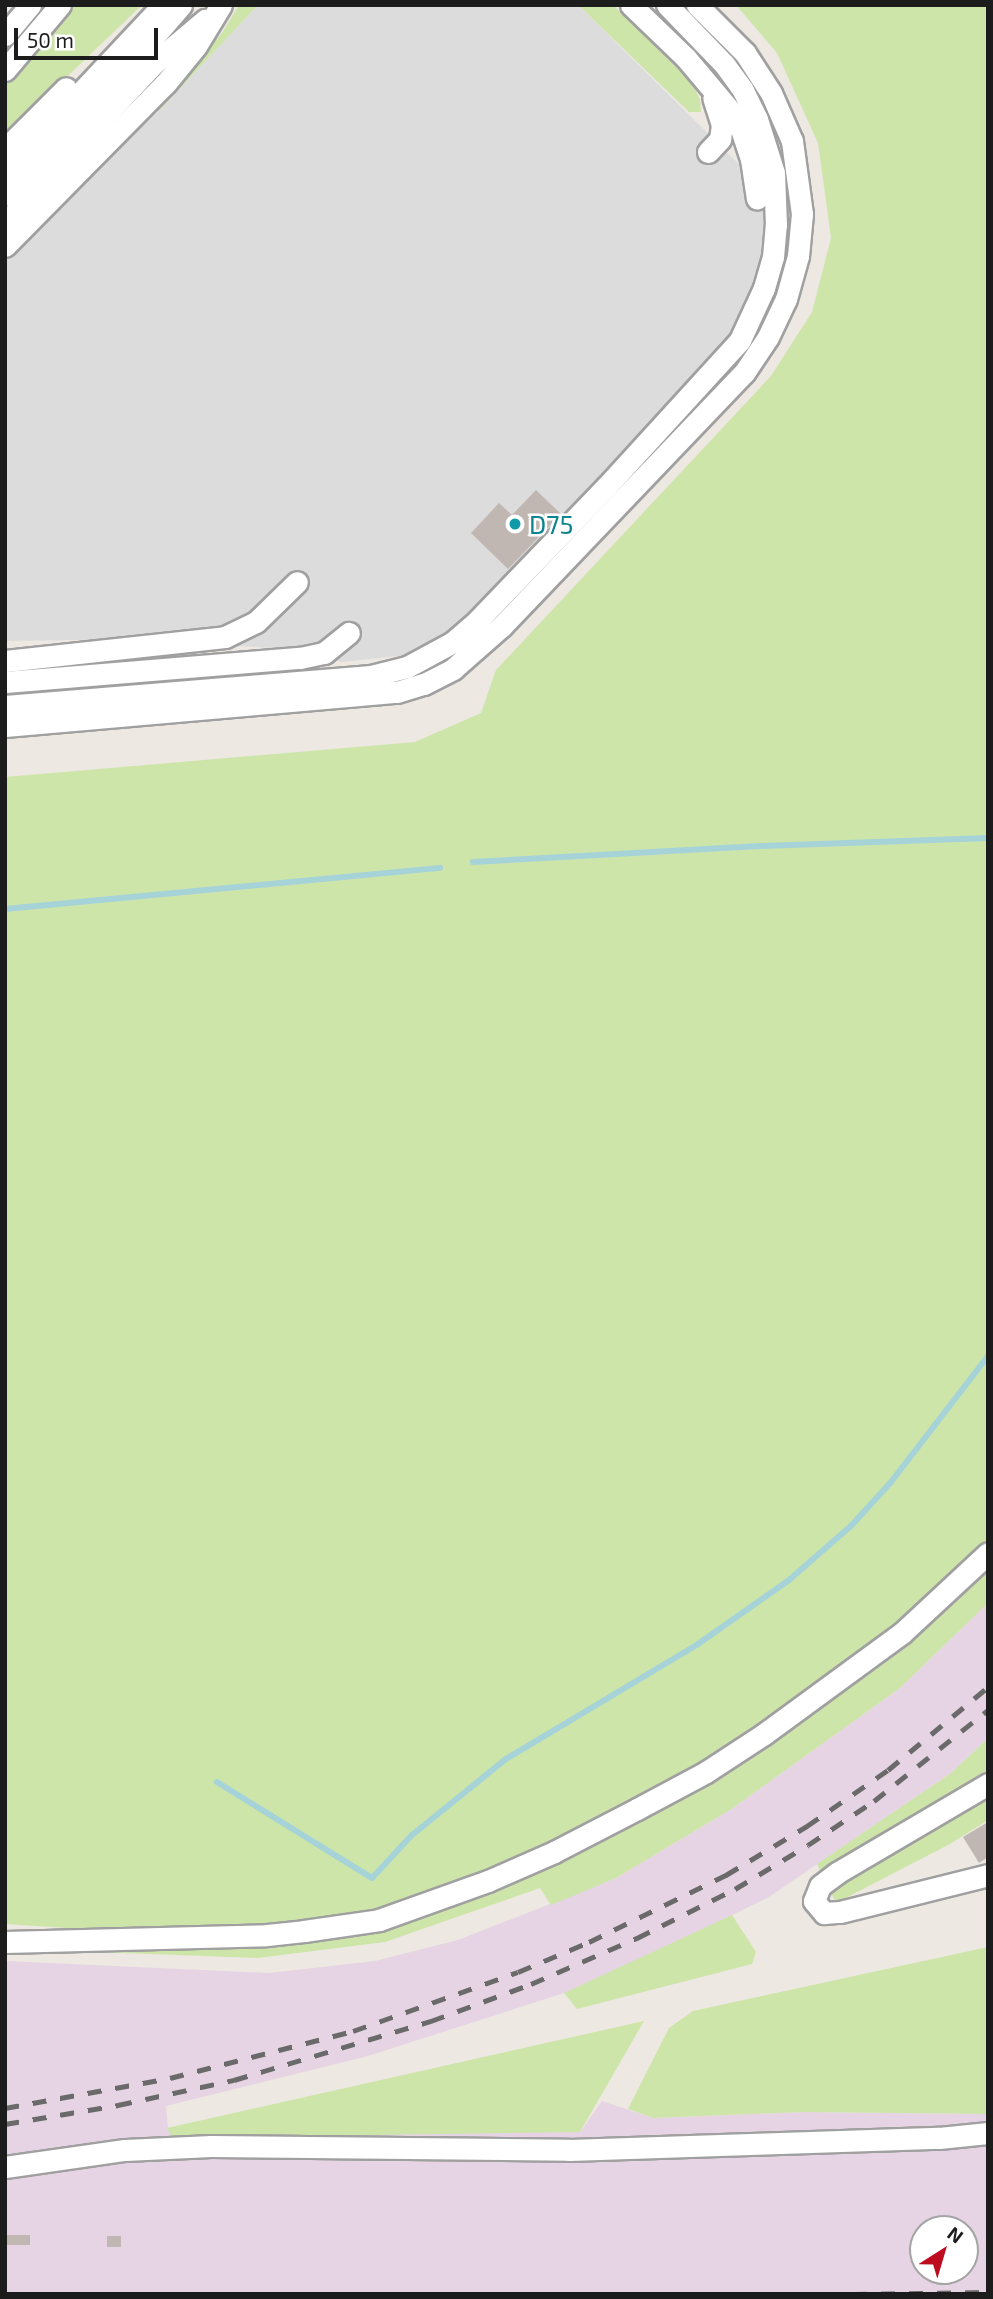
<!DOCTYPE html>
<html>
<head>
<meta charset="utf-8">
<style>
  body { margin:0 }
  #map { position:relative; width:993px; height:2299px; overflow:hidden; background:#ede8e2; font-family:"Exo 2",sans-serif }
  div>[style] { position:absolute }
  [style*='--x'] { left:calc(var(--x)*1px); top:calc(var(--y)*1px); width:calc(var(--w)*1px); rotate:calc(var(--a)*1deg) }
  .industrial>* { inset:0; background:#e6d4e4 }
  .grass>* { inset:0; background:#cee5aa }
  .parking>* { inset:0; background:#dcdcdc }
  .stream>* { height:6px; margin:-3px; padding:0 3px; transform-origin:3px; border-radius:3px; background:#a5d3d8 }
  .building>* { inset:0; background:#c1b7b2; transform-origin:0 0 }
  .roads { filter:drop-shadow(2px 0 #a0a0a0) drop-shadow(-2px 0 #a0a0a0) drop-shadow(0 2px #a0a0a0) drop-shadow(0 -2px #a0a0a0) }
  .minor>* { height:21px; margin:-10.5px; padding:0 10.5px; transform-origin:10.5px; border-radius:10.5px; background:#fff }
  .rail>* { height:5px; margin-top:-2.5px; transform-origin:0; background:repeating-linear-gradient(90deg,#6a6a6a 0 14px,transparent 0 28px) }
  .dots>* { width:19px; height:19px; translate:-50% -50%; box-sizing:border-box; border:4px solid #fff; border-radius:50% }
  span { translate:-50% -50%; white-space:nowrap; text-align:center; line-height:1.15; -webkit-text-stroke:5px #fff; paint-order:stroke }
  .culture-label { font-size:26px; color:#0d838f }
  .left { translate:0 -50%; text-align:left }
  .frame { position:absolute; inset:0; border:7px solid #1c1c1c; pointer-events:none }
  .north { position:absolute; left:909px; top:2215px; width:70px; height:70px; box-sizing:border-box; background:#fff; border:2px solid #a4a4a4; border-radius:50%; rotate:37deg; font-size:19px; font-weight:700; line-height:28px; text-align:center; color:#1c1c1c }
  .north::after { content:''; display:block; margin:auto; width:24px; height:32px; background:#bd0b20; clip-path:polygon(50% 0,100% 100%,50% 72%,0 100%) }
  .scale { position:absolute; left:14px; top:28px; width:144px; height:32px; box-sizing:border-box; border:4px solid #1c1c1c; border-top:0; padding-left:9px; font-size:21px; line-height:24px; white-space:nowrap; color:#1c1c1c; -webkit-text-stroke:5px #fff; paint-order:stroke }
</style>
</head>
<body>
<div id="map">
  <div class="industrial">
    <div style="clip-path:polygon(evenodd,988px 1603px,988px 1738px,951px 1773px,769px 1897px,589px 1985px,368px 2056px,166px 2106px,168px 2128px,580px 2132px,602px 2101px,653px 2118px,803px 2112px,988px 2114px,988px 2294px,5px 2294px,5px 1961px,269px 1973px,375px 1961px,458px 1940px,616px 1878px,733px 1808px,900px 1688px,988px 1603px,923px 2229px,965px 2229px,965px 2271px,923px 2271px,923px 2229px)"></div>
  </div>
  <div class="grass">
    <div style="clip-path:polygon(70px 5px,142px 5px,5px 136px,5px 82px)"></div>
    <div style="clip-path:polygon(239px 5px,258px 5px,159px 111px,156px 107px,222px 33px)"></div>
    <div style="clip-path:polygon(578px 5px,613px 5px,692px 82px,700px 100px,701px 112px,689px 112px)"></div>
    <div style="clip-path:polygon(736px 5px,988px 5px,988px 1603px,900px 1688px,733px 1808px,616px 1878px,551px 1905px,540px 1888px,385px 1942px,258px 1958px,69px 1951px,83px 1929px,5px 1924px,5px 777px,415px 742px,481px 713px,496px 670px,771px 376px,812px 312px,831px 238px,818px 143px,777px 53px)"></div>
    <div style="clip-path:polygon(988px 1738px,988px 1820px,950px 1844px,836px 1903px,817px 1864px,951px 1773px)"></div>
    <div style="clip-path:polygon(732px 1915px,756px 1952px,752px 1964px,577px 2009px,564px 1993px)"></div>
    <div style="clip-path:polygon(988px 1947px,988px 2114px,803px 2112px,653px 2118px,628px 2109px,669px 2028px,693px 2011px)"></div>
    <div style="clip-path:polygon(644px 2021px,580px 2132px,172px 2138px,167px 2128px)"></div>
  </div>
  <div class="parking">
    <div style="clip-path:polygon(258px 5px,578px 5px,767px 192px,768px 224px,762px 267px,745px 313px,722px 351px,465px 622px,405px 655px,342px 662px,298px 650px,145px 639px,5px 641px,5px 243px,31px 229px,159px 111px)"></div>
  </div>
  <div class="stream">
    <div style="--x:473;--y:862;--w:287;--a:-3.2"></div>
    <div style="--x:760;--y:846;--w:228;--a:-2"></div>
    <div style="--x:5;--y:909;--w:437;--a:-5.4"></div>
    <div style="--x:217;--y:1782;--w:182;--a:31.8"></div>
    <div style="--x:372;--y:1878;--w:59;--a:-47.1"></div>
    <div style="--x:412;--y:1835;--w:121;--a:-39"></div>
    <div style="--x:506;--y:1759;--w:224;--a:-30.9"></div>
    <div style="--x:698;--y:1644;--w:111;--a:-35.1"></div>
    <div style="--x:789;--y:1580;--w:82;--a:-41.1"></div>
    <div style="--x:851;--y:1526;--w:59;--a:-47.7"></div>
    <div style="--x:891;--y:1482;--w:159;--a:-52.4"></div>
  </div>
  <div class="building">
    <div style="clip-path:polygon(536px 490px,561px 514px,508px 569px,471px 533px,499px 503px,512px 515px)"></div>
    <div style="clip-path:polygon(988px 1822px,988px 1857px,979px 1863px,963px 1837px)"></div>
    <div style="left:5px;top:2235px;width:25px;height:10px"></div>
    <div style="left:107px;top:2236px;width:14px;height:11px"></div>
  </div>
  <div class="roads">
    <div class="minor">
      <div style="--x:631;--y:5;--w:76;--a:43.9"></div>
      <div style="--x:686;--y:58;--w:81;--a:50"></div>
      <div style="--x:738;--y:120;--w:41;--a:71.6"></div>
      <div style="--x:751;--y:159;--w:40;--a:81.5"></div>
      <div style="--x:5;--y:35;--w:39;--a:-50"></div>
      <div style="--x:5;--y:70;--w:85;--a:-49.8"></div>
      <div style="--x:5;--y:149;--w:86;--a:-45"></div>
      <div style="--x:708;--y:152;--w:18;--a:-47"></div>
      <div style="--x:720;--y:139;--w:14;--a:-82"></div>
      <div style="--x:722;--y:125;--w:28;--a:-108"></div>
      <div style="--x:5;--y:173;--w:231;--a:-46.8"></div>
      <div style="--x:5;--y:195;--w:147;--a:-45.6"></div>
      <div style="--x:108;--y:90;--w:112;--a:-49.3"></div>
      <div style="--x:7;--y:237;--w:30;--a:-70"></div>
      <div style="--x:17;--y:209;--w:200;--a:-46.8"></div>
      <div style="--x:154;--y:63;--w:67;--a:-40.1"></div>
      <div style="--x:5;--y:246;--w:228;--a:-45.4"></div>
      <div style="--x:165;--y:84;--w:49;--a:-50.8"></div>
      <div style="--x:196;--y:46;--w:48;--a:-58.6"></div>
      <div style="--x:5;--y:661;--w:221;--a:-6.2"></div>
      <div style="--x:225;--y:637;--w:34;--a:-26"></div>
      <div style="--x:256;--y:622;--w:57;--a:-44.3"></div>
      <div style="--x:5;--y:682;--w:296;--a:-4.7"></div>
      <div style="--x:300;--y:658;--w:25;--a:-12"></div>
      <div style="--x:324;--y:653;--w:32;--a:-39"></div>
      <div style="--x:5;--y:706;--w:367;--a:-4.7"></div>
      <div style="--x:371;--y:676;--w:37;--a:-14"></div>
      <div style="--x:407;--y:667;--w:52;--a:-28.5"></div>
      <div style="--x:453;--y:642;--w:33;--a:-41"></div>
      <div style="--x:478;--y:620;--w:185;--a:-46.1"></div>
      <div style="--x:606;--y:487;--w:199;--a:-47.6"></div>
      <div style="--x:740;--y:340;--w:57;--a:-65.2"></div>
      <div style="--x:764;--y:288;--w:32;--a:-74"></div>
      <div style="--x:773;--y:257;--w:32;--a:-85"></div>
      <div style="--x:776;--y:225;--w:52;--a:-92.2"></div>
      <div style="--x:774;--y:173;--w:57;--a:-107.5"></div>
      <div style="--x:757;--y:119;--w:32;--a:-116"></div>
      <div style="--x:743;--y:90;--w:32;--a:-126"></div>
      <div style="--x:724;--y:64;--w:82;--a:-134"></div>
      <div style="--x:5;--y:726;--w:393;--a:-5"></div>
      <div style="--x:397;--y:692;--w:28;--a:-17"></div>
      <div style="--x:424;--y:684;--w:33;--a:-27"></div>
      <div style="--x:453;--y:669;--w:65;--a:-41.3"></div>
      <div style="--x:502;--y:626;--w:350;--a:-46.3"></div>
      <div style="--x:744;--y:373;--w:43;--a:-56.3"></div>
      <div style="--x:768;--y:337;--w:42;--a:-64.7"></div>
      <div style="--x:786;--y:299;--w:45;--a:-74.4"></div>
      <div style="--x:798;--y:256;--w:42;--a:-84.6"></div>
      <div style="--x:802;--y:214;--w:74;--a:-97.8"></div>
      <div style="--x:792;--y:141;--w:52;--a:-113.6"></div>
      <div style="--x:771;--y:93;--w:48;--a:-123"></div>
      <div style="--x:745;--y:53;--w:68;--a:-135"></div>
      <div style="--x:988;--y:1784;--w:175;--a:149.5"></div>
      <div style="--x:837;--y:1873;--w:21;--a:143"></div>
      <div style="--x:820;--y:1886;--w:16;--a:112"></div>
      <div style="--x:814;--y:1901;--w:16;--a:50"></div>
      <div style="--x:824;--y:1913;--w:16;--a:-4"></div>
      <div style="--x:840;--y:1912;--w:153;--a:-14"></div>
      <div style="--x:5;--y:1942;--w:262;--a:-1.5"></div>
      <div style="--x:267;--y:1935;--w:37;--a:-6"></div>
      <div style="--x:304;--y:1931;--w:76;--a:-8.3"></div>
      <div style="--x:379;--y:1920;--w:116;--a:-19.7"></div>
      <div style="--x:488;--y:1881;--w:72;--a:-23.7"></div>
      <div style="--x:554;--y:1852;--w:93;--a:-27.4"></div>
      <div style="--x:637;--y:1809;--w:78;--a:-28.2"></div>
      <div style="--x:706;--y:1772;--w:69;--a:-33.2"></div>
      <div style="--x:764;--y:1734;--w:171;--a:-36.2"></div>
      <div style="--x:902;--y:1633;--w:117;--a:-42.9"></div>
      <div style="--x:5;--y:2167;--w:121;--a:-8.1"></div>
      <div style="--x:125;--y:2150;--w:86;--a:-2.7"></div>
      <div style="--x:211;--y:2146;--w:358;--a:0.6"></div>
      <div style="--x:569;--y:2150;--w:370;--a:-1.9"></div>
      <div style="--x:939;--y:2138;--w:49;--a:-5.8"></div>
    </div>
  </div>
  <div class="rail">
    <div style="--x:5;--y:2108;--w:168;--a:-10.3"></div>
    <div style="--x:170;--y:2078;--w:189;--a:-14.4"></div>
    <div style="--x:353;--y:2031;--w:175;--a:-19.7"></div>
    <div style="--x:518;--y:1972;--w:77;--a:-22.9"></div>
    <div style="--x:589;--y:1942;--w:153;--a:-26.1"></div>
    <div style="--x:726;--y:1875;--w:95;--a:-31.2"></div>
    <div style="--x:807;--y:1826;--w:98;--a:-34.7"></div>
    <div style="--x:888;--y:1770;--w:130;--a:-39.7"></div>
    <div style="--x:5;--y:2124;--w:115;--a:-9.5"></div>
    <div style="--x:118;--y:2105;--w:119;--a:-12.2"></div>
    <div style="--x:234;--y:2080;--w:206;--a:-16.7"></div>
    <div style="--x:431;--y:2021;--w:107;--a:-20.3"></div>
    <div style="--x:531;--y:1984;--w:116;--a:-23.5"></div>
    <div style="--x:637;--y:1938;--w:110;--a:-26.6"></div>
    <div style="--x:735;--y:1889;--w:85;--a:-31.1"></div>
    <div style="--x:808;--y:1845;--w:79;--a:-33.7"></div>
    <div style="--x:874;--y:1801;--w:146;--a:-38.6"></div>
    <div style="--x:853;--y:2294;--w:135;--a:-0.8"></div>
  </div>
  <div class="dots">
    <div style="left:515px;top:524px;background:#0f9aa8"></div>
  </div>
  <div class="culture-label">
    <span class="left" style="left:529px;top:524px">D75</span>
  </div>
  <div class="frame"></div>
  <div class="north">N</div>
  <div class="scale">50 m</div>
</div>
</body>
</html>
